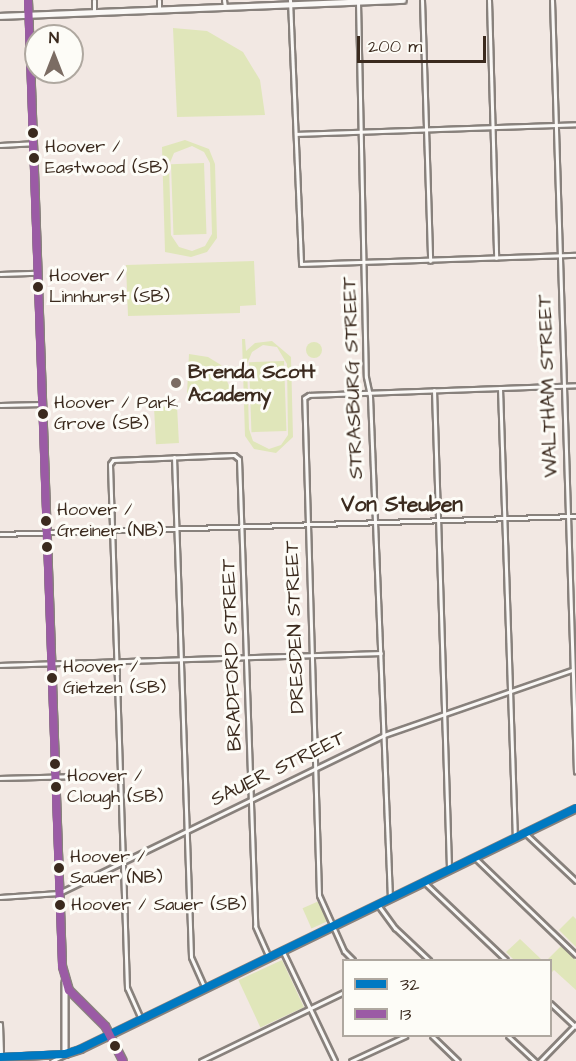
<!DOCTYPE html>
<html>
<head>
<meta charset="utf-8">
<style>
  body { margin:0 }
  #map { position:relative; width:576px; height:1061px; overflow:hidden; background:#f2e8e3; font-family:"Architects Daughter",sans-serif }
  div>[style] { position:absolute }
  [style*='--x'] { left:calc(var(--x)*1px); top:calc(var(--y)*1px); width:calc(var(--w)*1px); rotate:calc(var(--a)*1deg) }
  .green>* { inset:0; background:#e0e6ba; transform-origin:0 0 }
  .round { border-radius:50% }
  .roads { filter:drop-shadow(2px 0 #88817c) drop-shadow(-2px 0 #88817c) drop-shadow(0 2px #88817c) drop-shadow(0 -2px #88817c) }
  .street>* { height:3px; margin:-1.5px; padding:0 1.5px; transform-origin:1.5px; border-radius:1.5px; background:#faf8f6 }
  .secondary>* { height:4.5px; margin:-2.25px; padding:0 2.25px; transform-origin:2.25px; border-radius:2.25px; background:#faf8f6 }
  .primary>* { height:5px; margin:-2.5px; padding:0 2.5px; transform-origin:2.5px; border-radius:2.5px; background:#faf8f6 }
  .bus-1>* { height:8px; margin:-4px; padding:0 4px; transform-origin:4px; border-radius:4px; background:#0079c2 }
  .bus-2>* { height:8px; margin:-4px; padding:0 4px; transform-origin:4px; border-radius:4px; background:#9b5ba5 }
  .dots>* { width:16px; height:16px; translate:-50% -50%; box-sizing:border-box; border:3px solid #fdfcf7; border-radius:50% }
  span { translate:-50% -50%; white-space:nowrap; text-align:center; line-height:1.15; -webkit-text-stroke:6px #fdfcf7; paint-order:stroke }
  .bus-label { font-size:18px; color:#3b2a1e }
  .left { translate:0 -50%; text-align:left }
  .poi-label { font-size:20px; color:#3b2a1e; font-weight:700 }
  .street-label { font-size:20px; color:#3b2a1e }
  .neighbourhood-label { font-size:21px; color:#3b2a1e; font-weight:700 }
  .legend { position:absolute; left:342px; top:959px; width:210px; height:78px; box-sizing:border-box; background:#fdfcf7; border:2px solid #afa8a0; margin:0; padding:8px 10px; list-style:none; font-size:18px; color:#3b2a1e }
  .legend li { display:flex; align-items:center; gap:12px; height:30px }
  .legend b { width:30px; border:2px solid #afa8a0 }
  .north { position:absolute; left:24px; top:24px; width:60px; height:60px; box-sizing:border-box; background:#fdfcf7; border:2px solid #afa8a0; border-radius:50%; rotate:0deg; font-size:16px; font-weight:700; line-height:24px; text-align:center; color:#3b2a1e }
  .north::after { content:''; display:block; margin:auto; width:21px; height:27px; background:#7b6c63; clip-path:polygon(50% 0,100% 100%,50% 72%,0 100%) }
  .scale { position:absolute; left:357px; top:36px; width:129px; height:27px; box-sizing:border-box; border:3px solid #3b2a1e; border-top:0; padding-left:8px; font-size:18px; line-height:21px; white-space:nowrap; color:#3b2a1e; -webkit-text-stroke:4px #fdfcf7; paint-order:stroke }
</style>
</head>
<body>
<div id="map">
  <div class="green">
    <div style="clip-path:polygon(173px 28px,207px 31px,243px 52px,260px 80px,265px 115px,177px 117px)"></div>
    <div style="clip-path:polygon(evenodd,185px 140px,209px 149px,215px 164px,217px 238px,207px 252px,191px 257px,165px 252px,162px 147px,185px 140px,192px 146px,204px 152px,210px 163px,212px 234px,205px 246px,192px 251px,179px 247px,171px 235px,169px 165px,174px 153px,192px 146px)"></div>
    <div style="left:204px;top:163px;width:71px;height:33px;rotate:88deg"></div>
    <div style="clip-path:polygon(254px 261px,256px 305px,240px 306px,240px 313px,128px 316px,126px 265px)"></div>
    <div style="clip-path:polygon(evenodd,242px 339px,245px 339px,246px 351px,255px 343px,272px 341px,291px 357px,293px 437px,276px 453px,254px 449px,245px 436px,242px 339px,263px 345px,277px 347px,287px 364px,288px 435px,281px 445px,269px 449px,253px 441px,249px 429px,247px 364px,252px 352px,263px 345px)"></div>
    <div class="round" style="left:306px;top:342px;width:16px;height:16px"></div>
    <div style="clip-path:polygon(189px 354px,208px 357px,221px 365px,232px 394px,192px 399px,187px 394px)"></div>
    <div style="left:284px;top:361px;width:70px;height:35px;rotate:88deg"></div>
    <div style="left:177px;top:406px;width:37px;height:23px;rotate:87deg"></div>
    <div style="left:319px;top:901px;width:22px;height:18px;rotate:66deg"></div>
    <div style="clip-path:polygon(573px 916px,576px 919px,576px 947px,559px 930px)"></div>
    <div style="clip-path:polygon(520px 939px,542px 960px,514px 960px,506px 952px)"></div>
    <div style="clip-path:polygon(561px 946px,576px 960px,576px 990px,554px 970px,551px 973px,550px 960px,547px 960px)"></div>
    <div style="left:282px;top:960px;width:52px;height:48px;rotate:65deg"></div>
  </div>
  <div class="roads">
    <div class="street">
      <div style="--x:94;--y:0;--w:12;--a:90"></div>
      <div style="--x:159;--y:0;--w:9;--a:90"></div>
      <div style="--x:224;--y:0;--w:7;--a:82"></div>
      <div style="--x:290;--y:0;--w:264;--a:87.6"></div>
      <div style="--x:301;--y:264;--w:275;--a:-1.9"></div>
      <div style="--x:422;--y:0;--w:261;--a:88.2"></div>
      <div style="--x:489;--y:0;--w:258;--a:88.4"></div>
      <div style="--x:552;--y:0;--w:772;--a:88.22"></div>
      <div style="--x:358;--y:2;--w:375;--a:88.8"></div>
      <div style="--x:366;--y:377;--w:19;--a:78"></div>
      <div style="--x:370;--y:396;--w:502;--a:87.72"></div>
      <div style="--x:296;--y:134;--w:280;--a:-2"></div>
      <div style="--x:0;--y:145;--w:33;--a:-3"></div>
      <div style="--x:0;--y:274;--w:37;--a:-2"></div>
      <div style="--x:500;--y:388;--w:450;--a:88.1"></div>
      <div style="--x:434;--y:390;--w:479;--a:88.2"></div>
      <div style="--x:0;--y:405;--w:43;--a:-1.3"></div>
      <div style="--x:174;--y:457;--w:500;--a:88.05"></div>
      <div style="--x:191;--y:957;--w:34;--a:66"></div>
      <div style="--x:0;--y:534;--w:576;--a:-1.79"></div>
      <div style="--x:0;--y:665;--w:381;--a:-1.8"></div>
      <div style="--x:0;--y:778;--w:120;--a:-1.4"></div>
      <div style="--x:525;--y:833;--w:70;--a:43.3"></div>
      <div style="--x:474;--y:857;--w:141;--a:43.9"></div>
      <div style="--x:424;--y:882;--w:113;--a:43.6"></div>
      <div style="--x:0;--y:897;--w:59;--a:-3.9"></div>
      <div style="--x:59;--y:893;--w:361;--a:-25.9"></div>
      <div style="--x:384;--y:735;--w:199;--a:-19.1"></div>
      <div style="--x:378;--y:905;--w:29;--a:54"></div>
      <div style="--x:395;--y:928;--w:47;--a:43.3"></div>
      <div style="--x:283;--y:952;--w:121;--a:64.5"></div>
      <div style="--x:353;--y:960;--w:13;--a:-135"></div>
      <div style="--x:344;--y:951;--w:61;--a:-114.1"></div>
      <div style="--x:319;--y:895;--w:497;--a:-91.7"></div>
      <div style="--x:304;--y:398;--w:6;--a:-31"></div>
      <div style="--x:309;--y:395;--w:267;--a:-2.1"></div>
      <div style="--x:550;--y:1003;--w:35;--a:43"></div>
      <div style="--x:141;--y:1019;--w:34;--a:-114"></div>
      <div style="--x:127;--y:988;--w:524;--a:-91.86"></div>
      <div style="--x:110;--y:464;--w:5;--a:-53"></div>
      <div style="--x:113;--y:460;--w:121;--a:-2.4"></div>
      <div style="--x:234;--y:455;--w:6;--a:39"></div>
      <div style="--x:239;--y:459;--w:467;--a:88"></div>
      <div style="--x:255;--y:926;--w:34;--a:66"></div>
      <div style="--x:0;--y:1024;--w:33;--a:88"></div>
      <div style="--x:432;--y:1036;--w:36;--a:44"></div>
      <div style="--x:508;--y:1036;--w:37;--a:43"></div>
      <div style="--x:52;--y:1061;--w:13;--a:-27"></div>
      <div style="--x:201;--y:1061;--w:159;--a:-25.8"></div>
      <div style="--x:351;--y:1061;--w:60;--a:-24.8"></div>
      <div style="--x:540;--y:1061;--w:52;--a:-45.8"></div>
    </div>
    <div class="secondary">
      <div style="--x:0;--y:16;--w:403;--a:-2.3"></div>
      <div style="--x:65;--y:982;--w:72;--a:90"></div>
      <div style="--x:0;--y:1057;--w:65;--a:-2.6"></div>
      <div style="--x:65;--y:1054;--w:16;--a:-18"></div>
      <div style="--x:80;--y:1049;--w:551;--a:-25.91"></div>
    </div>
    <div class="primary">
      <div style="--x:28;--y:0;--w:967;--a:87.98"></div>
      <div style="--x:62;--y:966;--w:25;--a:74"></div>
      <div style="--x:69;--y:990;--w:51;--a:45"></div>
      <div style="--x:105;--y:1026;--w:39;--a:63"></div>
    </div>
  </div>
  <div class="bus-1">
    <div style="--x:0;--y:1057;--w:65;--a:-2.6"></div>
    <div style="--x:65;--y:1054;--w:16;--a:-18"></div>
    <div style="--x:80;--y:1049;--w:551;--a:-25.91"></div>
  </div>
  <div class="bus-2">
    <div style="--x:28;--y:0;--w:967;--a:87.98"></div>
    <div style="--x:62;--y:966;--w:25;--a:74"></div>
    <div style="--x:69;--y:990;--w:51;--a:45"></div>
    <div style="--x:105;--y:1026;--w:39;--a:63"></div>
  </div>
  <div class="dots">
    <div style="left:33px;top:133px;background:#3b2a1e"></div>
    <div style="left:34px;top:158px;background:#3b2a1e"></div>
    <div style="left:38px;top:287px;background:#3b2a1e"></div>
    <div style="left:176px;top:383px;background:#7b6c63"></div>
    <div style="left:43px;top:414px;background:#3b2a1e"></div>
    <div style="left:46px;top:521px;background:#3b2a1e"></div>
    <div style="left:47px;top:547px;background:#3b2a1e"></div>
    <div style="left:52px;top:678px;background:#3b2a1e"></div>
    <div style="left:55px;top:764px;background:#3b2a1e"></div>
    <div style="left:56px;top:787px;background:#3b2a1e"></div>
    <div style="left:59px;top:868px;background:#3b2a1e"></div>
    <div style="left:60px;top:905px;background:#3b2a1e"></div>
    <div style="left:115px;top:1046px;background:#3b2a1e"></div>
  </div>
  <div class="bus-label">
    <span class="left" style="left:45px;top:158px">Hoover /<br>Eastwood (SB)</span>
    <span class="left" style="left:49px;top:287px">Hoover /<br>Linnhurst (SB)</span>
    <span class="left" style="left:54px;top:414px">Hoover / Park<br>Grove (SB)</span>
    <span class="left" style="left:57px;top:521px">Hoover /<br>Greiner (NB)</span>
    <span class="left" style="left:63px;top:678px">Hoover /<br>Gietzen (SB)</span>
    <span class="left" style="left:67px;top:787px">Hoover /<br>Clough (SB)</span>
    <span class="left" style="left:70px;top:868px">Hoover /<br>Sauer (NB)</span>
    <span class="left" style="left:71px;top:905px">Hoover / Sauer (SB)</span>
  </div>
  <div class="poi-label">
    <span class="left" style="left:188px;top:384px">Brenda Scott<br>Academy</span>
  </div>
  <div class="street-label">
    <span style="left:353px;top:378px;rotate:-92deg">STRASBURG STREET</span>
    <span style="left:548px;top:386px;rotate:-92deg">WALTHAM STREET</span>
    <span style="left:295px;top:627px;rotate:-92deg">DRESDEN STREET</span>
    <span style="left:232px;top:655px;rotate:-92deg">BRADFORD STREET</span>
    <span style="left:278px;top:769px;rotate:-26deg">SAUER STREET</span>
  </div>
  <div class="neighbourhood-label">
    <span style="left:402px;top:505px">Von Steuben</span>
  </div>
  <ul class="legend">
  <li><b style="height:8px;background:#0079c2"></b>32</li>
  <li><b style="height:8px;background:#9b5ba5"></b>13</li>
  </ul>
  <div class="north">N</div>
  <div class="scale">200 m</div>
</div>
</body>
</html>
